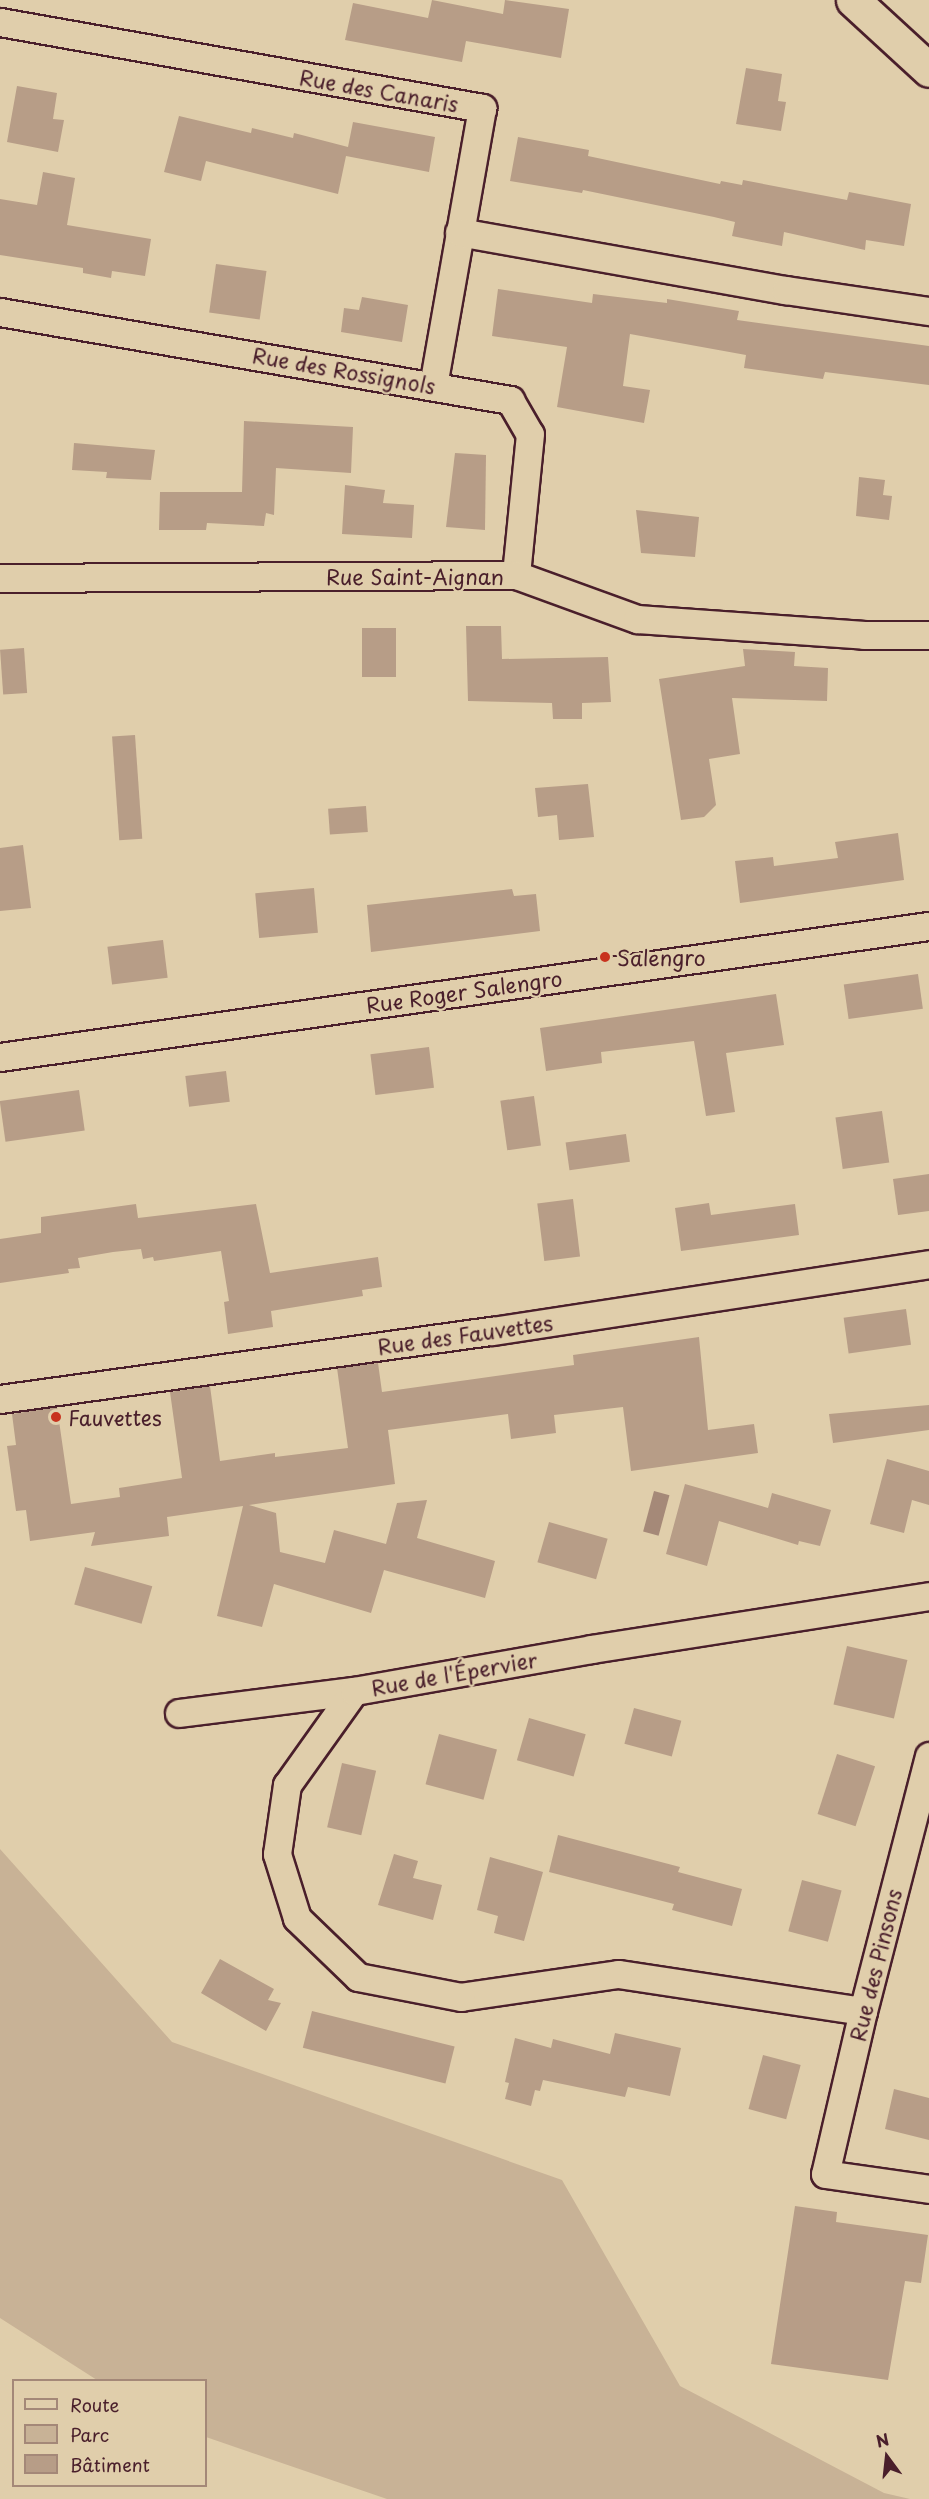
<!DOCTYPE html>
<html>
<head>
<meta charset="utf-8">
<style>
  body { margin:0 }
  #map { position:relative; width:929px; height:2499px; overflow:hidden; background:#e0ceab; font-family:"Playpen Sans",sans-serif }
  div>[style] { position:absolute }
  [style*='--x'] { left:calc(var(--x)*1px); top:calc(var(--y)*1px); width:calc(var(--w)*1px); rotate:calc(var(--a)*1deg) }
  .green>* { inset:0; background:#c8b296 }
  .water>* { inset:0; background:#a58978; transform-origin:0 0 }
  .building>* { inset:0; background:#b79d87; transform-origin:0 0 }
  .roads { filter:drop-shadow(2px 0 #4a1f2b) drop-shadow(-2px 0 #4a1f2b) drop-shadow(0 2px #4a1f2b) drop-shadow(0 -2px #4a1f2b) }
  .minor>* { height:27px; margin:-13.5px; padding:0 13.5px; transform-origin:13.5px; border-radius:13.5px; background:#e0ceab }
  .primary>* { height:33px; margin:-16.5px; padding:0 16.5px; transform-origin:16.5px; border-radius:16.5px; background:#e0ceab }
  .dots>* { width:16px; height:16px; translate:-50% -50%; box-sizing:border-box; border:3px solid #e0ceab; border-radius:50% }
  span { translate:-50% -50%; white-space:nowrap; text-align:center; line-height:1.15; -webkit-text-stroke:4.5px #e0ceab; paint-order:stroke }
  .street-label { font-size:21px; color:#4a1f2b }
  .poi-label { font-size:21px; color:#4a1f2b }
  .left { translate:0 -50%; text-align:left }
  .legend { position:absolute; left:12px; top:2379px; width:195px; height:108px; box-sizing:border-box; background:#e0ceab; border:2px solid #a48878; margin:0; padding:8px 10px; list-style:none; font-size:18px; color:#4a1f2b }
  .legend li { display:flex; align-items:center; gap:12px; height:30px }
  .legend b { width:30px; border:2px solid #a48878 }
  .north { position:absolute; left:857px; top:2427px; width:60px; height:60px; -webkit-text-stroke:4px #e0ceab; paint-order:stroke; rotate:345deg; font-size:16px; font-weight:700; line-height:24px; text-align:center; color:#4a1f2b }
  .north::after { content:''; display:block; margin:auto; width:21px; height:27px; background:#4a1f2b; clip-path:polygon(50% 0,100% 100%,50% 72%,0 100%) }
</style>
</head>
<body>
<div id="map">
  <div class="green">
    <div style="clip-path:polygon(0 1849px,172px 2042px,562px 2180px,680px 2386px,884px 2493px,910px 2499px,387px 2499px,206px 2437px,206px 2380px,97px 2380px,0 2318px)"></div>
  </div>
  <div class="water">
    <div style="left:654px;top:1491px;width:16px;height:42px;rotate:15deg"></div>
  </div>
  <div class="building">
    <div style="clip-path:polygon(432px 0,503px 14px,505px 0,569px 9px,561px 58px,466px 41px,462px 62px,345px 40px,353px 3px,428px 18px)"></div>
    <div style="clip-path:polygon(746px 68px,782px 74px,778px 101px,786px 102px,781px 131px,736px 124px)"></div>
    <div style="clip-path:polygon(17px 86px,57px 93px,53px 119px,64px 120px,58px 152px,7px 142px)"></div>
    <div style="clip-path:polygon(179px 116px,251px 133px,252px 128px,293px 138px,294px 133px,348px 147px,353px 122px,435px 137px,429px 172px,346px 156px,338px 194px,206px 161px,201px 181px,164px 172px)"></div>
    <div style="clip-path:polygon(518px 137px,589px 150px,588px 156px,720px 184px,721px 181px,742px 185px,743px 180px,847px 200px,849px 192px,911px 204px,904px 246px,866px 240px,865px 250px,784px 232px,782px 246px,732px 236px,735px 222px,714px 217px,583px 190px,582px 193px,510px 181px)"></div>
    <div style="clip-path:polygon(43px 172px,75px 178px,67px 225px,151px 239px,145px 276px,112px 271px,111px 278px,83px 273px,83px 268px,0 255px,0 199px,37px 205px)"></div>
    <div style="left:216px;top:264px;width:51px;height:49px;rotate:8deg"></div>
    <div style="clip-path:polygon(498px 289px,592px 303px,593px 294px,667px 303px,667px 299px,739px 311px,737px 320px,929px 346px,929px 385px,825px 372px,823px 379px,744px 368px,746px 355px,630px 334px,623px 386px,650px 390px,644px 423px,557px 407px,567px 347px,492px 336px)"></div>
    <div style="clip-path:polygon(362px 297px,408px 305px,402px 342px,341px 332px,344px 308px,359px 310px)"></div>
    <div style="clip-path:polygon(244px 421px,353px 427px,351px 473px,276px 468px,274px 515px,266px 513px,264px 526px,207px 523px,206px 530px,159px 530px,160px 492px,242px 492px)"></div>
    <div style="clip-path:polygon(74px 443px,155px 450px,151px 480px,106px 478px,107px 472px,72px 470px)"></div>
    <div style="clip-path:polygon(455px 453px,486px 455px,485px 530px,446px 527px)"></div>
    <div style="clip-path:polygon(859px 477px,885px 480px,883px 495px,892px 496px,889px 520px,856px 516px)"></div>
    <div style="clip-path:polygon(345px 485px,385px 490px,383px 503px,414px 505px,412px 538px,342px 534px)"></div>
    <div style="clip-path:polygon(636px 510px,699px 517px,695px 557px,641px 553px)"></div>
    <div style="clip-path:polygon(466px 626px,501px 626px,502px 659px,608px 657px,611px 702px,582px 703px,582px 719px,553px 719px,552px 703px,468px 701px)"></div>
    <div style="left:362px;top:628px;width:34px;height:49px"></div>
    <div style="left:24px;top:648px;width:45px;height:24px;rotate:86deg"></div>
    <div style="clip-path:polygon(743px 649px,795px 652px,794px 666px,828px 668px,827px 701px,732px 698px,740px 754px,709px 759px,716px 805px,704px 817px,681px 820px,659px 679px,745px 666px)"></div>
    <div style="left:135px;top:735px;width:104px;height:23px;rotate:86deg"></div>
    <div style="clip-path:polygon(588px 784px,594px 837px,559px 840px,557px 815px,538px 817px,535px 788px)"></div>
    <div style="left:366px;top:806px;width:26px;height:38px;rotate:86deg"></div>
    <div style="clip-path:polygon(898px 833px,904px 880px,740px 903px,735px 861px,773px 857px,774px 866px,838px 858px,835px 842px)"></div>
    <div style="clip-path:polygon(23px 845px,31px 908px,0 911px,0 848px)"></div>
    <div style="left:314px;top:888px;width:45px;height:59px;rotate:85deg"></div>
    <div style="clip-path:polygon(512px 889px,514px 896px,536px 894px,540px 931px,371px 952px,367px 905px)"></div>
    <div style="left:163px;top:940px;width:38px;height:56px;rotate:83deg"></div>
    <div style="left:918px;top:974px;width:35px;height:75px;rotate:82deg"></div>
    <div style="clip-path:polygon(776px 994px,784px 1045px,726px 1053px,735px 1112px,706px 1116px,694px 1041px,601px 1052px,602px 1063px,546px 1071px,540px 1028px)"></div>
    <div style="left:429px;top:1047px;width:41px;height:59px;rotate:83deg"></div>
    <div style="left:226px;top:1071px;width:31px;height:41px;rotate:83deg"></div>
    <div style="left:79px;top:1090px;width:41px;height:80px;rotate:82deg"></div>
    <div style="left:534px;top:1096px;width:50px;height:34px;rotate:82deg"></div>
    <div style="left:882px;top:1111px;width:52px;height:47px;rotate:82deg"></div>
    <div style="left:626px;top:1134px;width:28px;height:61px;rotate:82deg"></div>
    <div style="clip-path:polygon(929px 1174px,929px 1211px,898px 1215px,893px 1179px)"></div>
    <div style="left:573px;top:1199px;width:58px;height:36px;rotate:83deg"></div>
    <div style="clip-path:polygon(709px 1203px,711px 1215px,795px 1204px,799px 1235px,681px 1251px,675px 1208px)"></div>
    <div style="clip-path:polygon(136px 1204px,138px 1218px,256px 1204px,270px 1273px,378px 1257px,382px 1287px,362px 1290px,363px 1296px,271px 1311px,273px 1327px,228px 1334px,224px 1302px,229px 1301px,221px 1251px,154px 1261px,153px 1257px,143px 1259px,141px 1249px,113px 1252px,78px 1258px,80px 1268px,68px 1269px,69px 1273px,0 1283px,0 1239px,41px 1233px,41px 1217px)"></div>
    <div style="left:906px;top:1309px;width:36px;height:63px;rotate:82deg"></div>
    <div style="clip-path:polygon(699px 1337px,708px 1430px,754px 1424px,758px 1453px,631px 1471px,623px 1407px,554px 1415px,556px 1433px,511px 1439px,508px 1414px,388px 1430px,395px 1484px,249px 1505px,276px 1513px,280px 1552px,325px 1563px,334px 1530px,386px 1544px,397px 1503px,427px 1500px,417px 1538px,495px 1561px,485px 1598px,384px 1570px,371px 1613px,274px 1584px,262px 1627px,217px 1616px,243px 1506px,167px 1517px,169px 1536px,91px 1546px,95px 1532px,30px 1541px,26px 1510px,16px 1511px,7px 1446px,16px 1445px,12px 1414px,57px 1407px,71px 1504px,120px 1497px,119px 1488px,182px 1478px,170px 1392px,210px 1386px,220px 1461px,275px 1453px,275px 1457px,348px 1448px,337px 1368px,378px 1363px,382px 1392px,574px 1365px,573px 1355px)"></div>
    <div style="clip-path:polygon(929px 1405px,929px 1430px,833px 1443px,829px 1414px)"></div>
    <div style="clip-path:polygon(887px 1459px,929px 1471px,929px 1505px,912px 1500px,904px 1533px,870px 1524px)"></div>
    <div style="clip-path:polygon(685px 1484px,768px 1508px,772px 1493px,831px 1510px,820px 1546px,799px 1541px,798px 1545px,719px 1521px,707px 1566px,666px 1554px)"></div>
    <div style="left:549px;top:1522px;width:61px;height:42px;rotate:16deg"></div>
    <div style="left:85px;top:1567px;width:70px;height:39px;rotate:16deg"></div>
    <div style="left:847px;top:1646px;width:62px;height:60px;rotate:13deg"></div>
    <div style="left:634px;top:1708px;width:49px;height:37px;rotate:15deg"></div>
    <div style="left:529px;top:1718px;width:59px;height:44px;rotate:16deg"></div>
    <div style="left:439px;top:1734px;width:60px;height:52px;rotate:15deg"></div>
    <div style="left:837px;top:1754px;width:40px;height:63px;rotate:18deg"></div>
    <div style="left:342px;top:1763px;width:35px;height:66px;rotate:13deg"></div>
    <div style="clip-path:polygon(558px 1835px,680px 1867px,678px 1872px,742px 1889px,732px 1926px,672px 1910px,674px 1904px,549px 1872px)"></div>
    <div style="clip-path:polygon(394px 1854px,418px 1861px,413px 1878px,442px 1885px,433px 1920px,378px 1905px)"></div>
    <div style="clip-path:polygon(490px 1857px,543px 1872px,524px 1941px,494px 1933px,498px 1916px,477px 1910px)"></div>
    <div style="left:802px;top:1880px;width:41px;height:53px;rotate:15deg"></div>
    <div style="clip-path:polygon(220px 1959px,274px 1989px,268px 2000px,281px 2003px,266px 2031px,201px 1993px)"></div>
    <div style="left:312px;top:2011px;width:147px;height:38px;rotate:14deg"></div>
    <div style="clip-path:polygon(615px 2033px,681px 2048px,670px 2096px,628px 2087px,625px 2097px,543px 2080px,540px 2091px,535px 2090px,531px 2106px,505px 2099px,509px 2083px,505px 2082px,515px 2038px,551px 2048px,553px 2039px,610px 2054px)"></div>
    <div style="left:763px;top:2055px;width:39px;height:56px;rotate:15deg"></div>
    <div style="clip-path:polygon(894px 2089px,929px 2098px,929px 2140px,885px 2129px)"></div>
    <div style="clip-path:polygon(795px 2206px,837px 2212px,836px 2222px,928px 2235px,921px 2283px,905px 2281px,888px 2380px,771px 2364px)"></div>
  </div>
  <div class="roads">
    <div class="minor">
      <div style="--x:0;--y:22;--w:490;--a:10.1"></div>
      <div style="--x:482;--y:108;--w:282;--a:100"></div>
      <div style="--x:459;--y:232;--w:332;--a:10.1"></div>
      <div style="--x:786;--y:290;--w:145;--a:8.4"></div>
      <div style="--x:0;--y:312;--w:518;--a:9.79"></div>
      <div style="--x:510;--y:400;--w:39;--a:60"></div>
      <div style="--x:530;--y:434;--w:142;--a:95.7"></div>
      <div style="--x:0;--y:578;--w:516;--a:-0.33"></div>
      <div style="--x:516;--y:575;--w:129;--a:20"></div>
      <div style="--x:637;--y:619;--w:228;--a:4"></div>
      <div style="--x:864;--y:635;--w:65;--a:0"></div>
      <div style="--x:0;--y:1057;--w:938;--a:-8.03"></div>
      <div style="--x:0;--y:1399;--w:497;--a:-7.9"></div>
      <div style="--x:492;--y:1331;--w:442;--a:-8.7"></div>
      <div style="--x:179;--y:1713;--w:176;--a:-7.2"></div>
      <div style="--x:929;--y:1756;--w:263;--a:104.5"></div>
      <div style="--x:863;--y:2011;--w:167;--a:103.1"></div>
      <div style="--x:825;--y:2174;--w:105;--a:8.2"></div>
      <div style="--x:863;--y:2011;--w:248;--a:-171.4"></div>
      <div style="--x:618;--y:1974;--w:159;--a:171.7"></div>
      <div style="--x:461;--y:1997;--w:105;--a:-169"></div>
      <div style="--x:358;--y:1977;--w:85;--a:-136"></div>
      <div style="--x:297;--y:1918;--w:67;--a:-107.4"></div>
      <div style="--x:277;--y:1854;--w:70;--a:-81.8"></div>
      <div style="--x:287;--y:1785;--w:115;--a:-54.5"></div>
      <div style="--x:354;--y:1691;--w:241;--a:-10"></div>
      <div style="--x:591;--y:1649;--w:342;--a:-8.9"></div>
    </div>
    <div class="primary">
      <div style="--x:853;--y:0;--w:103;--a:42.6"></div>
    </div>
  </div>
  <div class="dots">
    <div style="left:605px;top:957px;background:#c8321e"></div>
    <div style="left:56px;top:1417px;background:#c8321e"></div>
  </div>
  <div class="street-label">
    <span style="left:379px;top:90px;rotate:10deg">Rue des Canaris</span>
    <span style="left:344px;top:370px;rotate:10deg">Rue des Rossignols</span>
    <span style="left:415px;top:576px">Rue Saint-Aignan</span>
    <span style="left:464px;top:991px;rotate:-8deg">Rue Roger Salengro</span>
    <span style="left:465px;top:1334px;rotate:-8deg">Rue des Fauvettes</span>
    <span style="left:454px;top:1673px;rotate:-10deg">Rue de l'Épervier</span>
    <span style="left:875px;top:1965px;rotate:-76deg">Rue des Pinsons</span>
  </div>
  <div class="poi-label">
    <span class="left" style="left:617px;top:957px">Salengro</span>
    <span class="left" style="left:68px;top:1417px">Fauvettes</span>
  </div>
  <ul class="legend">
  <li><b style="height:8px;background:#e0ceab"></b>Route</li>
  <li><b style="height:16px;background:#c8b296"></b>Parc</li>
  <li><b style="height:16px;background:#b79d87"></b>Bâtiment</li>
  </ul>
  <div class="north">N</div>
</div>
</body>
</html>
